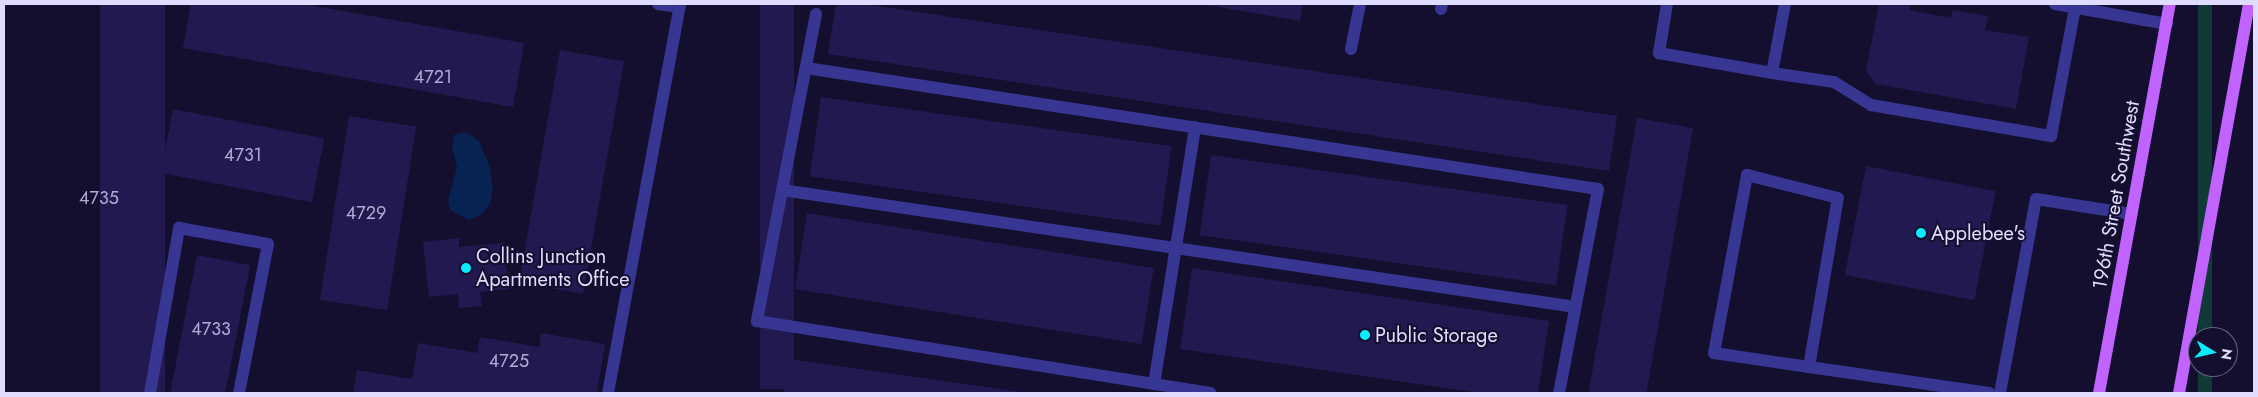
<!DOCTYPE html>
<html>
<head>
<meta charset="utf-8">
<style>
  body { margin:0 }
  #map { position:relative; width:2258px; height:397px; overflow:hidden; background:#140f2e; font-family:Jost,sans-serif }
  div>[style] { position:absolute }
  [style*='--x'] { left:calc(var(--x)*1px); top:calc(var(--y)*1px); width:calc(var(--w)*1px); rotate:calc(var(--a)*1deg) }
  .green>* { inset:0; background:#113937; transform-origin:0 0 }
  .water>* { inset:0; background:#062351 }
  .building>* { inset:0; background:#231951; transform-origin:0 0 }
  .minor>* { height:12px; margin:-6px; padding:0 6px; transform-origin:6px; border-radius:6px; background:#373692 }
  .major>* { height:12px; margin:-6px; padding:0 6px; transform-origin:6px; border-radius:6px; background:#c163ff }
  .dots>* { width:14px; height:14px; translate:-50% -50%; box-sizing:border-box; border:2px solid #140f2e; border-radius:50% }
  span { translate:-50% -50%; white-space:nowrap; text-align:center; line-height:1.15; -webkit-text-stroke:4px #140f2e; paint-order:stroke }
  .number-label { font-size:18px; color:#b1abd4 }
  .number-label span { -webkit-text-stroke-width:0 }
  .street-label { font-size:20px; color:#e0dcff }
  .poi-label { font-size:20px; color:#e0dcff }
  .left { translate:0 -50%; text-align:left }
  .frame { position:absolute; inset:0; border:5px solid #e0dcff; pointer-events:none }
  .north { position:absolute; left:2188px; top:327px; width:50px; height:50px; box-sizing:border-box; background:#140f2e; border:1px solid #666182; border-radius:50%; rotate:99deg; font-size:14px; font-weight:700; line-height:20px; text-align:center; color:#e0dcff }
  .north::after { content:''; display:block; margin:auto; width:18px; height:22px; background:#08ecff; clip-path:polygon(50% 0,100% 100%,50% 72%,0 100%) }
</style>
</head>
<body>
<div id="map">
  <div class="green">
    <div style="left:2198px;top:4px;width:14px;height:396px"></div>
  </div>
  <div class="water">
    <div style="clip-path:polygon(466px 132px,479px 141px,489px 165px,493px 188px,490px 204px,482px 214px,469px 220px,450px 210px,448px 200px,457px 167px,452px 147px,454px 135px)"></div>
  </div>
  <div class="building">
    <div style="left:100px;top:4px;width:65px;height:395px"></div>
    <div style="clip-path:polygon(191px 4px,303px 4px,524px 43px,513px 107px,183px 48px)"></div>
    <div style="left:760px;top:4px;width:34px;height:385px"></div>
    <div style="clip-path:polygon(836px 4px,864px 4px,1617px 116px,1609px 171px,828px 54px)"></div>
    <div style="clip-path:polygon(1201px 4px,1303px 4px,1300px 21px)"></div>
    <div style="clip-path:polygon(1879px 4px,1910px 4px,1909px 10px,1951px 18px,1952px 10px,1988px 16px,1985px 30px,2029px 37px,2016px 109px,1876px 84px,1866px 71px)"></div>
    <div style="left:560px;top:50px;width:65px;height:236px;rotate:10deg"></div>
    <div style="left:821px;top:97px;width:354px;height:80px;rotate:8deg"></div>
    <div style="left:173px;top:109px;width:154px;height:65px;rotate:11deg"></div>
    <div style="left:349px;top:116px;width:68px;height:186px;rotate:9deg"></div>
    <div style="left:1637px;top:118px;width:57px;height:280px;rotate:10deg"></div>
    <div style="left:1211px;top:155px;width:360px;height:81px;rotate:8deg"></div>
    <div style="left:1866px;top:166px;width:132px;height:111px;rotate:11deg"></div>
    <div style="left:807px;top:213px;width:351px;height:77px;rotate:9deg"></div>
    <div style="clip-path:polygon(459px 238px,459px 247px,504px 243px,509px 289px,480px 292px,482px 306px,459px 308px,458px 294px,429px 297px,423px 242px)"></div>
    <div style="left:197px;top:255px;width:54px;height:140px;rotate:11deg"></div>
    <div style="clip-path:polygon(1192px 268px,1549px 321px,1538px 393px,1479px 393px,1180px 349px)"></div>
    <div style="clip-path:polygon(541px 333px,605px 344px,597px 393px,353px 393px,357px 370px,412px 379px,418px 343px,477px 353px,480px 337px,539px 347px)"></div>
    <div style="clip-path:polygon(789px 359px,1021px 392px,1021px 393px,784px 393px)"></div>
  </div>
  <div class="minor">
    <div style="--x:658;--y:4;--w:22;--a:8"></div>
    <div style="--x:1667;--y:4;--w:50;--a:99.3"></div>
    <div style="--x:1659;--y:53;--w:115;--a:10"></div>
    <div style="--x:1785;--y:4;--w:70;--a:100.7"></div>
    <div style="--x:1772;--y:73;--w:63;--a:8.3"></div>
    <div style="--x:1834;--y:82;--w:44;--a:31.9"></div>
    <div style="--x:1871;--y:105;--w:183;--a:9.8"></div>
    <div style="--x:2051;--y:136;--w:130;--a:-79.4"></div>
    <div style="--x:2055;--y:4;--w:114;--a:10.1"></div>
    <div style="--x:1441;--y:9;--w:5;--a:-79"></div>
    <div style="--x:816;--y:14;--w:313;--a:100.9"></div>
    <div style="--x:757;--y:321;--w:459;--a:9"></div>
    <div style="--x:1351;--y:49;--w:46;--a:-78.7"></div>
    <div style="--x:806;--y:68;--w:801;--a:8.69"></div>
    <div style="--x:1598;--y:189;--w:208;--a:100.8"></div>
    <div style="--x:782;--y:190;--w:802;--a:8.39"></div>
    <div style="--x:1809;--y:367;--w:171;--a:-80.3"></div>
    <div style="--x:1838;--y:198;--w:94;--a:-165.8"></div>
    <div style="--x:1747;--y:175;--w:181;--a:100.5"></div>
    <div style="--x:1714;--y:353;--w:96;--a:8.4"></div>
    <div style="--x:1809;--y:367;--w:182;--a:8.2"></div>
    <div style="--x:1154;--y:384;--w:260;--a:-80.9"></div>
    <div style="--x:150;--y:393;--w:168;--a:-80"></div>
    <div style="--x:179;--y:228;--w:90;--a:10.2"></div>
    <div style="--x:268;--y:244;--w:152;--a:101"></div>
    <div style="--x:608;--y:393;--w:396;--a:-79.5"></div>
    <div style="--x:2000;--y:393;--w:197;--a:-79.5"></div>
    <div style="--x:2036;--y:199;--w:97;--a:8.9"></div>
  </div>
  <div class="major">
    <div style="--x:2099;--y:393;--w:395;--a:-79.7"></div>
    <div style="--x:2179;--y:393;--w:395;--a:-79.8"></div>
  </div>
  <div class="dots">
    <div style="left:1921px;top:233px;background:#08ecff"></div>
    <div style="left:466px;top:268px;background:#08ecff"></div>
    <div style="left:1365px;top:335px;background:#08ecff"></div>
  </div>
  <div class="number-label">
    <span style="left:433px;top:77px">4721</span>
    <span style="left:243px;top:155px">4731</span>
    <span style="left:99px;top:198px">4735</span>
    <span style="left:366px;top:213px">4729</span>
    <span style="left:211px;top:329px">4733</span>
    <span style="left:509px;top:361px">4725</span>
  </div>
  <div class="street-label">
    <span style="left:2116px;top:195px;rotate:-80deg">196th Street Southwest</span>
  </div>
  <div class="poi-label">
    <span class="left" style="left:1931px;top:233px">Applebee's</span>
    <span class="left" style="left:476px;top:268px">Collins Junction<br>Apartments Office</span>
    <span class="left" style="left:1375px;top:335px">Public Storage</span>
  </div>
  <div class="frame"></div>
  <div class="north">N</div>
</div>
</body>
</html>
